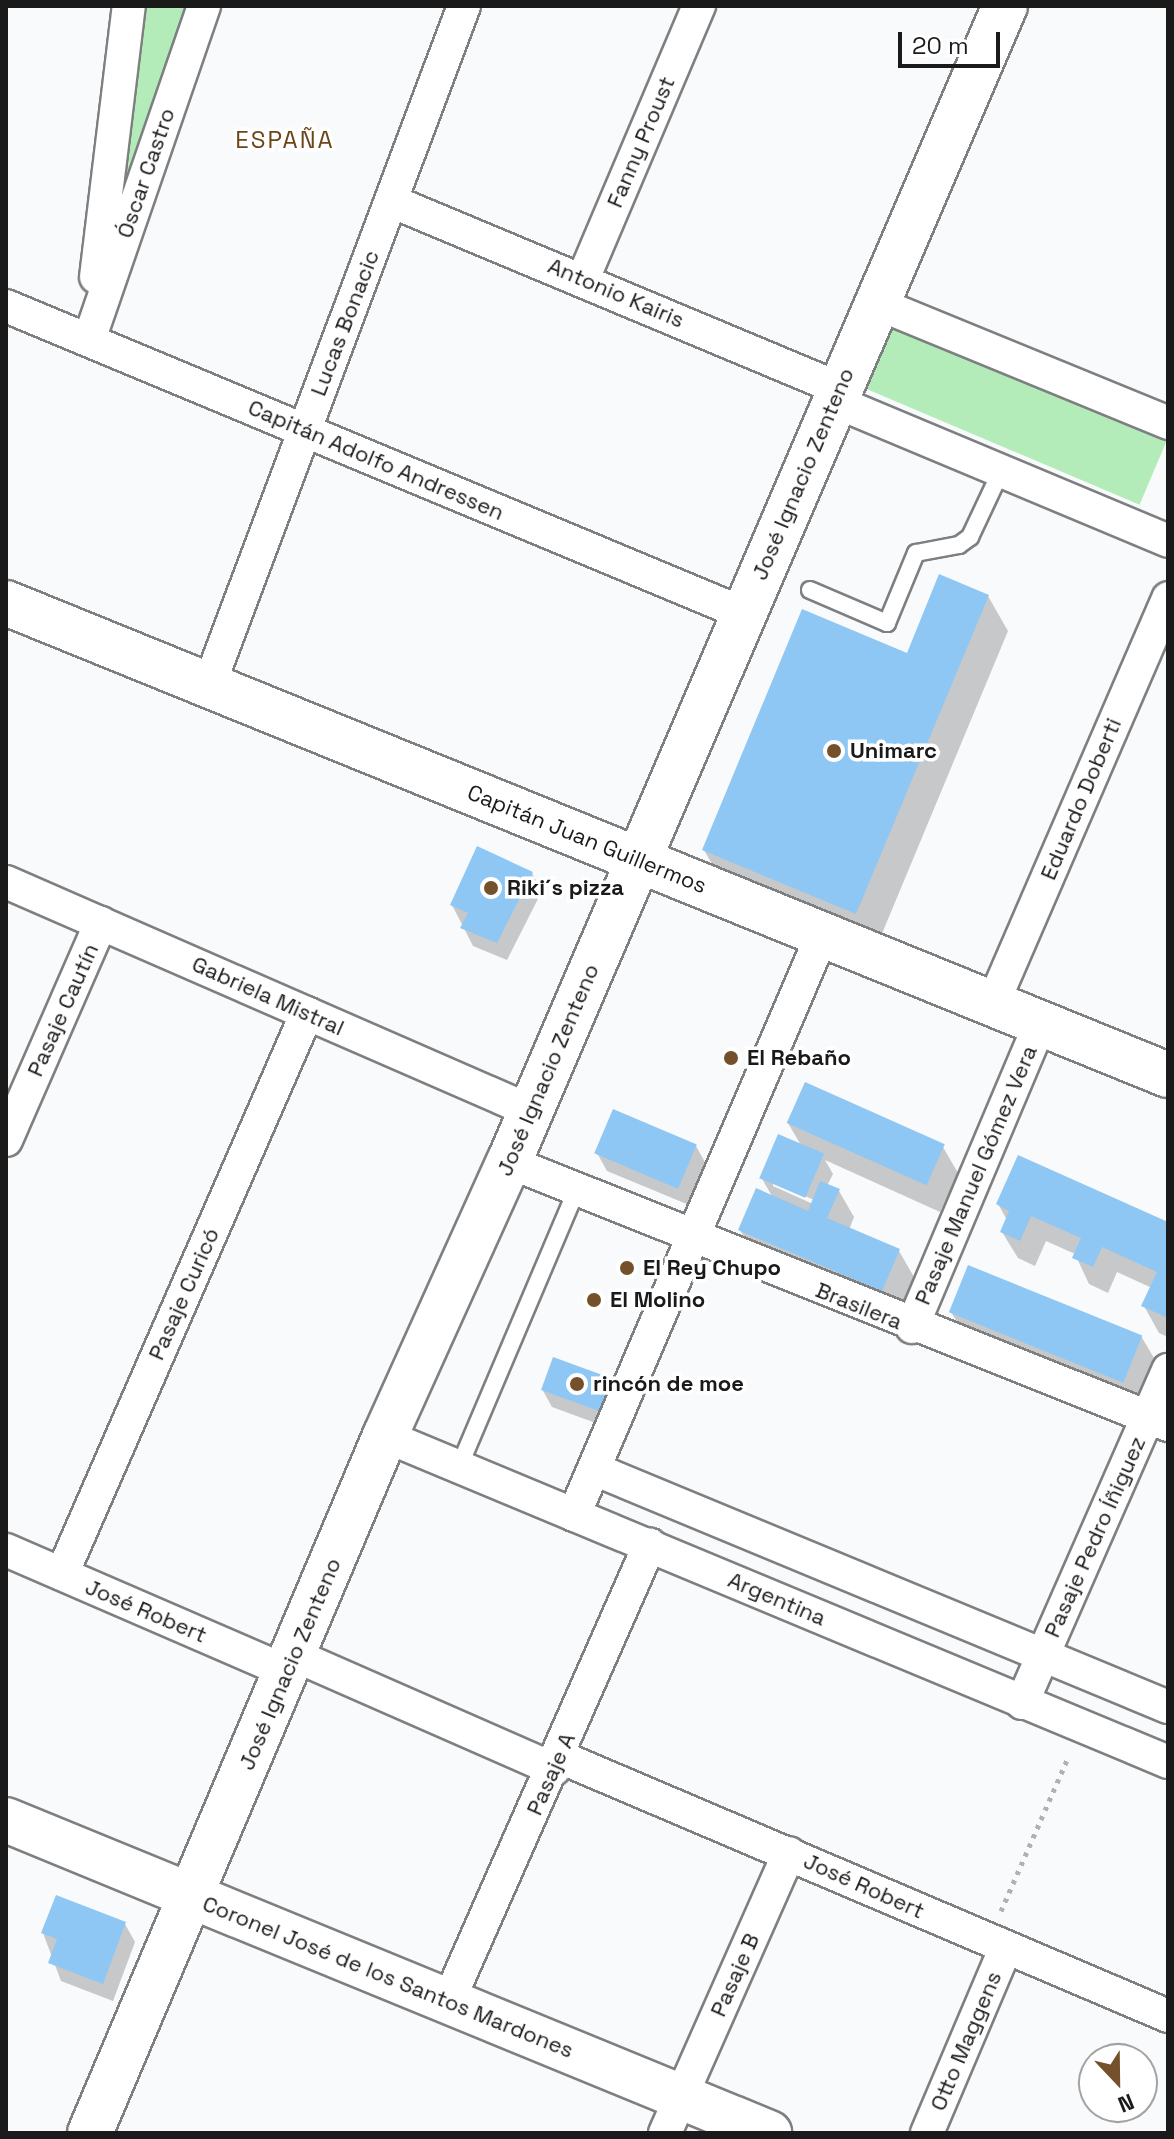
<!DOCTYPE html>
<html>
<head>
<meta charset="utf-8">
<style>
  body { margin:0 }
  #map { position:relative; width:1174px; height:2139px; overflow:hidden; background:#f8fafc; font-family:"Space Grotesk",sans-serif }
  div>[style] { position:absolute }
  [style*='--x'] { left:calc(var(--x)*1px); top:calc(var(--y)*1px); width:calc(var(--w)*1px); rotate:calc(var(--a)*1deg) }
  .green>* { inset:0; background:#b4ecb9; transform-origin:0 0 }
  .shadow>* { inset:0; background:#0003 }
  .building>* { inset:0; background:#8ec7f4; transform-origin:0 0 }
  .path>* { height:5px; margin-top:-2.5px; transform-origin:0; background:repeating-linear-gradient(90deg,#b0b1b3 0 4px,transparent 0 10px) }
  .roads { filter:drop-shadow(2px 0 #7d7f81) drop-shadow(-2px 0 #7d7f81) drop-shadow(0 2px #7d7f81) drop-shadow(0 -2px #7d7f81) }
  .lane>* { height:16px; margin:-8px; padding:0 8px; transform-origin:8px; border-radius:8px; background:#fff }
  .street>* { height:32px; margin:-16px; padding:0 16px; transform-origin:16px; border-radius:16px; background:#fff }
  .secondary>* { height:44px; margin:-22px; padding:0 22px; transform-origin:22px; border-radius:22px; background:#fff }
  .dots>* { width:22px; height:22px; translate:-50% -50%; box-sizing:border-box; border:4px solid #fff; border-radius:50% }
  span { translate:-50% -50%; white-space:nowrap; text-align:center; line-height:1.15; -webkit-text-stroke:7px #fff; paint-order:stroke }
  .street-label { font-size:22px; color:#1a1a1b }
  .poi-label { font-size:22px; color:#1a1a1b; font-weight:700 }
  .left { translate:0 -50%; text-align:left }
  .neighbourhood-label { font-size:24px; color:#6c4618; letter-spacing:2px }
  .frame { position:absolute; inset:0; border:8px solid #1a1a1b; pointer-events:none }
  .north { position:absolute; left:1078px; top:2043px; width:80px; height:80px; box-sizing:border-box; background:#fff; border:2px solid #a3a3a4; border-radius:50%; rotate:158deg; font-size:22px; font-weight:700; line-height:32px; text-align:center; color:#1a1a1b }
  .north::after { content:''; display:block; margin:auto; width:28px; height:36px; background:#74512a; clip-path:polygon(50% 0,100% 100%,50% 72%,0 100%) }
  .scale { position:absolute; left:898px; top:32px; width:102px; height:36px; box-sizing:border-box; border:4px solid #1a1a1b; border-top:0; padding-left:10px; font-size:24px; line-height:28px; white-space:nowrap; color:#1a1a1b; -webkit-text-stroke:6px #fff; paint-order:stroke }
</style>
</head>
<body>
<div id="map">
  <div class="green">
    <div style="clip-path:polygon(144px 6px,186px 6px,118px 199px)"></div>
    <div style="left:891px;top:320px;width:301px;height:73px;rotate:23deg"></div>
  </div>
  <div class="shadow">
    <div style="clip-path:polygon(988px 596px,1008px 631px,876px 948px,724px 885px,704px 850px,908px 655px)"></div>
    <div style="clip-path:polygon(532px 873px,542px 891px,507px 960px,473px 946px,452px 905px)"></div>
    <div style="clip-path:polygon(evenodd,788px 1123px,943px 1147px,958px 1173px,940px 1212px,825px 1160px,833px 1174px,827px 1186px,839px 1191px,854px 1217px,849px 1230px,899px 1251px,914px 1277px,898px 1317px,756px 1257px,740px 1230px,773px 1198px,761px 1177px,802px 1147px,788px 1123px,773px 1182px,814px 1200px,813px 1204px,773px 1186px,773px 1182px)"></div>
    <div style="clip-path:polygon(696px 1146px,706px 1164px,689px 1205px,607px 1171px,597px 1153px)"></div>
    <div style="clip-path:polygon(998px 1204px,1168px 1224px,1168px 1337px,1159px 1333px,1144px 1306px,1152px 1288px,1117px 1272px,1108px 1293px,1089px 1284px,1075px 1254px,1046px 1241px,1035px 1266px,1018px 1258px,1002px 1232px,1007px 1220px)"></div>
    <div style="clip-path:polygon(951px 1312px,1141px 1336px,1157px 1363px,1139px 1407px,967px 1338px)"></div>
    <div style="clip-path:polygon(613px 1381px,623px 1399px,612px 1429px,552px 1407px,542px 1389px)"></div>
    <div style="clip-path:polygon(125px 1924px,135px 1942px,113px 2001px,61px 1981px,43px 1933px)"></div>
  </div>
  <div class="building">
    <div style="clip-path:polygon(939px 574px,989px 595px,856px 914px,702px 850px,802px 609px,907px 653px)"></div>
    <div style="clip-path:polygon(477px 846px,533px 872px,497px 943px,460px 928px,468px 913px,450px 905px)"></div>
    <div style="left:805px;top:1082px;width:153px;height:45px;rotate:24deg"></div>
    <div style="left:613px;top:1109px;width:91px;height:48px;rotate:23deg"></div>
    <div style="left:778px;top:1134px;width:50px;height:48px;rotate:23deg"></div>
    <div style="clip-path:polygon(1018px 1155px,1168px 1222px,1168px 1318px,1141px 1306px,1157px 1272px,1102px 1247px,1093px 1267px,1072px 1258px,1081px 1238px,1031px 1216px,1020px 1241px,1000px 1232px,1009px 1211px,996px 1204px)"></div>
    <div style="clip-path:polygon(820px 1181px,840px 1189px,827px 1218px,900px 1249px,882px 1291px,738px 1230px,756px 1188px,808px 1211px)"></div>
    <div style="left:968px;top:1265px;width:188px;height:51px;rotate:22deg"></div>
    <div style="left:553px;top:1357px;width:65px;height:35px;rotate:20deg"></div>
    <div style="clip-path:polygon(56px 1895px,126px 1922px,103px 1984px,48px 1963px,57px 1939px,41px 1933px)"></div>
  </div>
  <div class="path">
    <div style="--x:1001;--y:1911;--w:170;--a:-66.4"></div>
  </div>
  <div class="roads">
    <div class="lane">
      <div style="--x:810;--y:590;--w:84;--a:23.2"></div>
      <div style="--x:887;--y:623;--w:76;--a:-67.5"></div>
      <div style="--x:916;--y:553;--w:44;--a:-10.5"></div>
      <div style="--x:959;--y:545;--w:14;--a:-36"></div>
      <div style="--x:970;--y:537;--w:73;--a:-64.8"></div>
      <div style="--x:459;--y:1467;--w:300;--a:-67"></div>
    </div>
    <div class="street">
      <div style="--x:391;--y:201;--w:485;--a:22.7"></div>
      <div style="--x:96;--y:277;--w:273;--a:-83.1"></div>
      <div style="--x:583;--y:279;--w:297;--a:-67"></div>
      <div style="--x:876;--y:303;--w:316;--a:22.3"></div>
      <div style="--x:6;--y:306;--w:801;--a:22.63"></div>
      <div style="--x:89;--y:340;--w:353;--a:-71"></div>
      <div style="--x:834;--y:401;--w:362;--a:22.7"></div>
      <div style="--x:209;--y:685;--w:725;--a:-69.42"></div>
      <div style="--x:6;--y:882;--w:573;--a:23.57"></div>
      <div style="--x:994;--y:1001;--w:439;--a:-66.6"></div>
      <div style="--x:6;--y:1140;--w:237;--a:-66.4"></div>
      <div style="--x:509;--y:1162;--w:710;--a:21.76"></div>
      <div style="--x:912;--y:1327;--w:331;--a:-67.1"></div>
      <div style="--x:385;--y:1436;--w:848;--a:22.6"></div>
      <div style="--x:594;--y:1469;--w:621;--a:22.52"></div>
      <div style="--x:574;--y:1515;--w:631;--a:-66.85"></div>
      <div style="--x:6;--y:1550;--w:305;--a:23.4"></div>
      <div style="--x:62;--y:1574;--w:612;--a:-66.41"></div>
      <div style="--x:294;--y:1655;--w:284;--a:23.7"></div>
      <div style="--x:1022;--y:1703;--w:364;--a:-66.3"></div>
      <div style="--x:560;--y:1757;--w:661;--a:23.07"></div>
      <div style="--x:448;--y:2002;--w:500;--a:-66.2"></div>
      <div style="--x:665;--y:2133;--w:306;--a:-66.1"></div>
      <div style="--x:927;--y:2133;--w:200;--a:-67"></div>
    </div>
    <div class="secondary">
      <div style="--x:6;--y:603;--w:1254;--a:22.11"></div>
      <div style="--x:6;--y:1820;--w:825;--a:22.3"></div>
      <div style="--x:90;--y:2133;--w:757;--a:-67.06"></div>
      <div style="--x:385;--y:1436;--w:301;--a:-65.7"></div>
      <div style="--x:509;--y:1162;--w:1258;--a:-66.78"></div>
    </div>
  </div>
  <div class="dots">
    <div style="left:834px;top:751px;background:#74512a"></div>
    <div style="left:491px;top:888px;background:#74512a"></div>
    <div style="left:731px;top:1058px;background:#74512a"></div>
    <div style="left:627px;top:1268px;background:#74512a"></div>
    <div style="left:594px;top:1300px;background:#74512a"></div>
    <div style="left:577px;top:1384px;background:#74512a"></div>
  </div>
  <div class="street-label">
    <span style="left:641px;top:142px;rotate:-67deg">Fanny Proust</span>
    <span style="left:146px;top:173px;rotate:-71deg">Óscar Castro</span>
    <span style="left:616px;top:293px;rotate:23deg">Antonio Kairis</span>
    <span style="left:345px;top:323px;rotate:-69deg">Lucas Bonacic</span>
    <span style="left:376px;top:460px;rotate:23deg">Capitán Adolfo Andressen</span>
    <span style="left:803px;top:474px;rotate:-67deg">José Ignacio Zenteno</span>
    <span style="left:1081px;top:799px;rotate:-67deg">Eduardo Doberti</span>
    <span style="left:587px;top:839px;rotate:22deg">Capitán Juan Guillermos</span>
    <span style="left:268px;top:996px;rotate:24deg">Gabriela Mistral</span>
    <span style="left:63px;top:1010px;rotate:-66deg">Pasaje Cautín</span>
    <span style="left:548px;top:1070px;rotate:-67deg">José Ignacio Zenteno</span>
    <span style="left:976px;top:1175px;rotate:-67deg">Pasaje Manuel Gómez Vera</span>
    <span style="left:184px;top:1294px;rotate:-66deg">Pasaje Curicó</span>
    <span style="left:859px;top:1306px;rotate:22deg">Brasilera</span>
    <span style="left:1095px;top:1537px;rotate:-66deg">Pasaje Pedro Íñiguez</span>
    <span style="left:777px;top:1599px;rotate:23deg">Argentina</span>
    <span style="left:146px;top:1611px;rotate:23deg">José Robert</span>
    <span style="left:290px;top:1664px;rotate:-67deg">José Ignacio Zenteno</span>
    <span style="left:551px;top:1774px;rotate:-66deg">Pasaje A</span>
    <span style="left:864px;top:1886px;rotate:24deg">José Robert</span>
    <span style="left:735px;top:1975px;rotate:-66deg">Pasaje B</span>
    <span style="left:388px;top:1977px;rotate:22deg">Coronel José de los Santos Mardones</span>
    <span style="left:966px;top:2041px;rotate:-67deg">Otto Maggens</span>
  </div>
  <div class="poi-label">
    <span class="left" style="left:850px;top:751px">Unimarc</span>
    <span class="left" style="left:507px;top:888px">Riki´s pizza</span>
    <span class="left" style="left:747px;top:1058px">El Rebaño</span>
    <span class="left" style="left:643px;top:1268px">El Rey Chupo</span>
    <span class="left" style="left:610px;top:1300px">El Molino</span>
    <span class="left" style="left:593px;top:1384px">rincón de moe</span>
  </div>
  <div class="neighbourhood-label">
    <span style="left:285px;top:140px">ESPAÑA</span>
  </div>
  <div class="frame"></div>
  <div class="north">N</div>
  <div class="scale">20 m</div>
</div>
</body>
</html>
